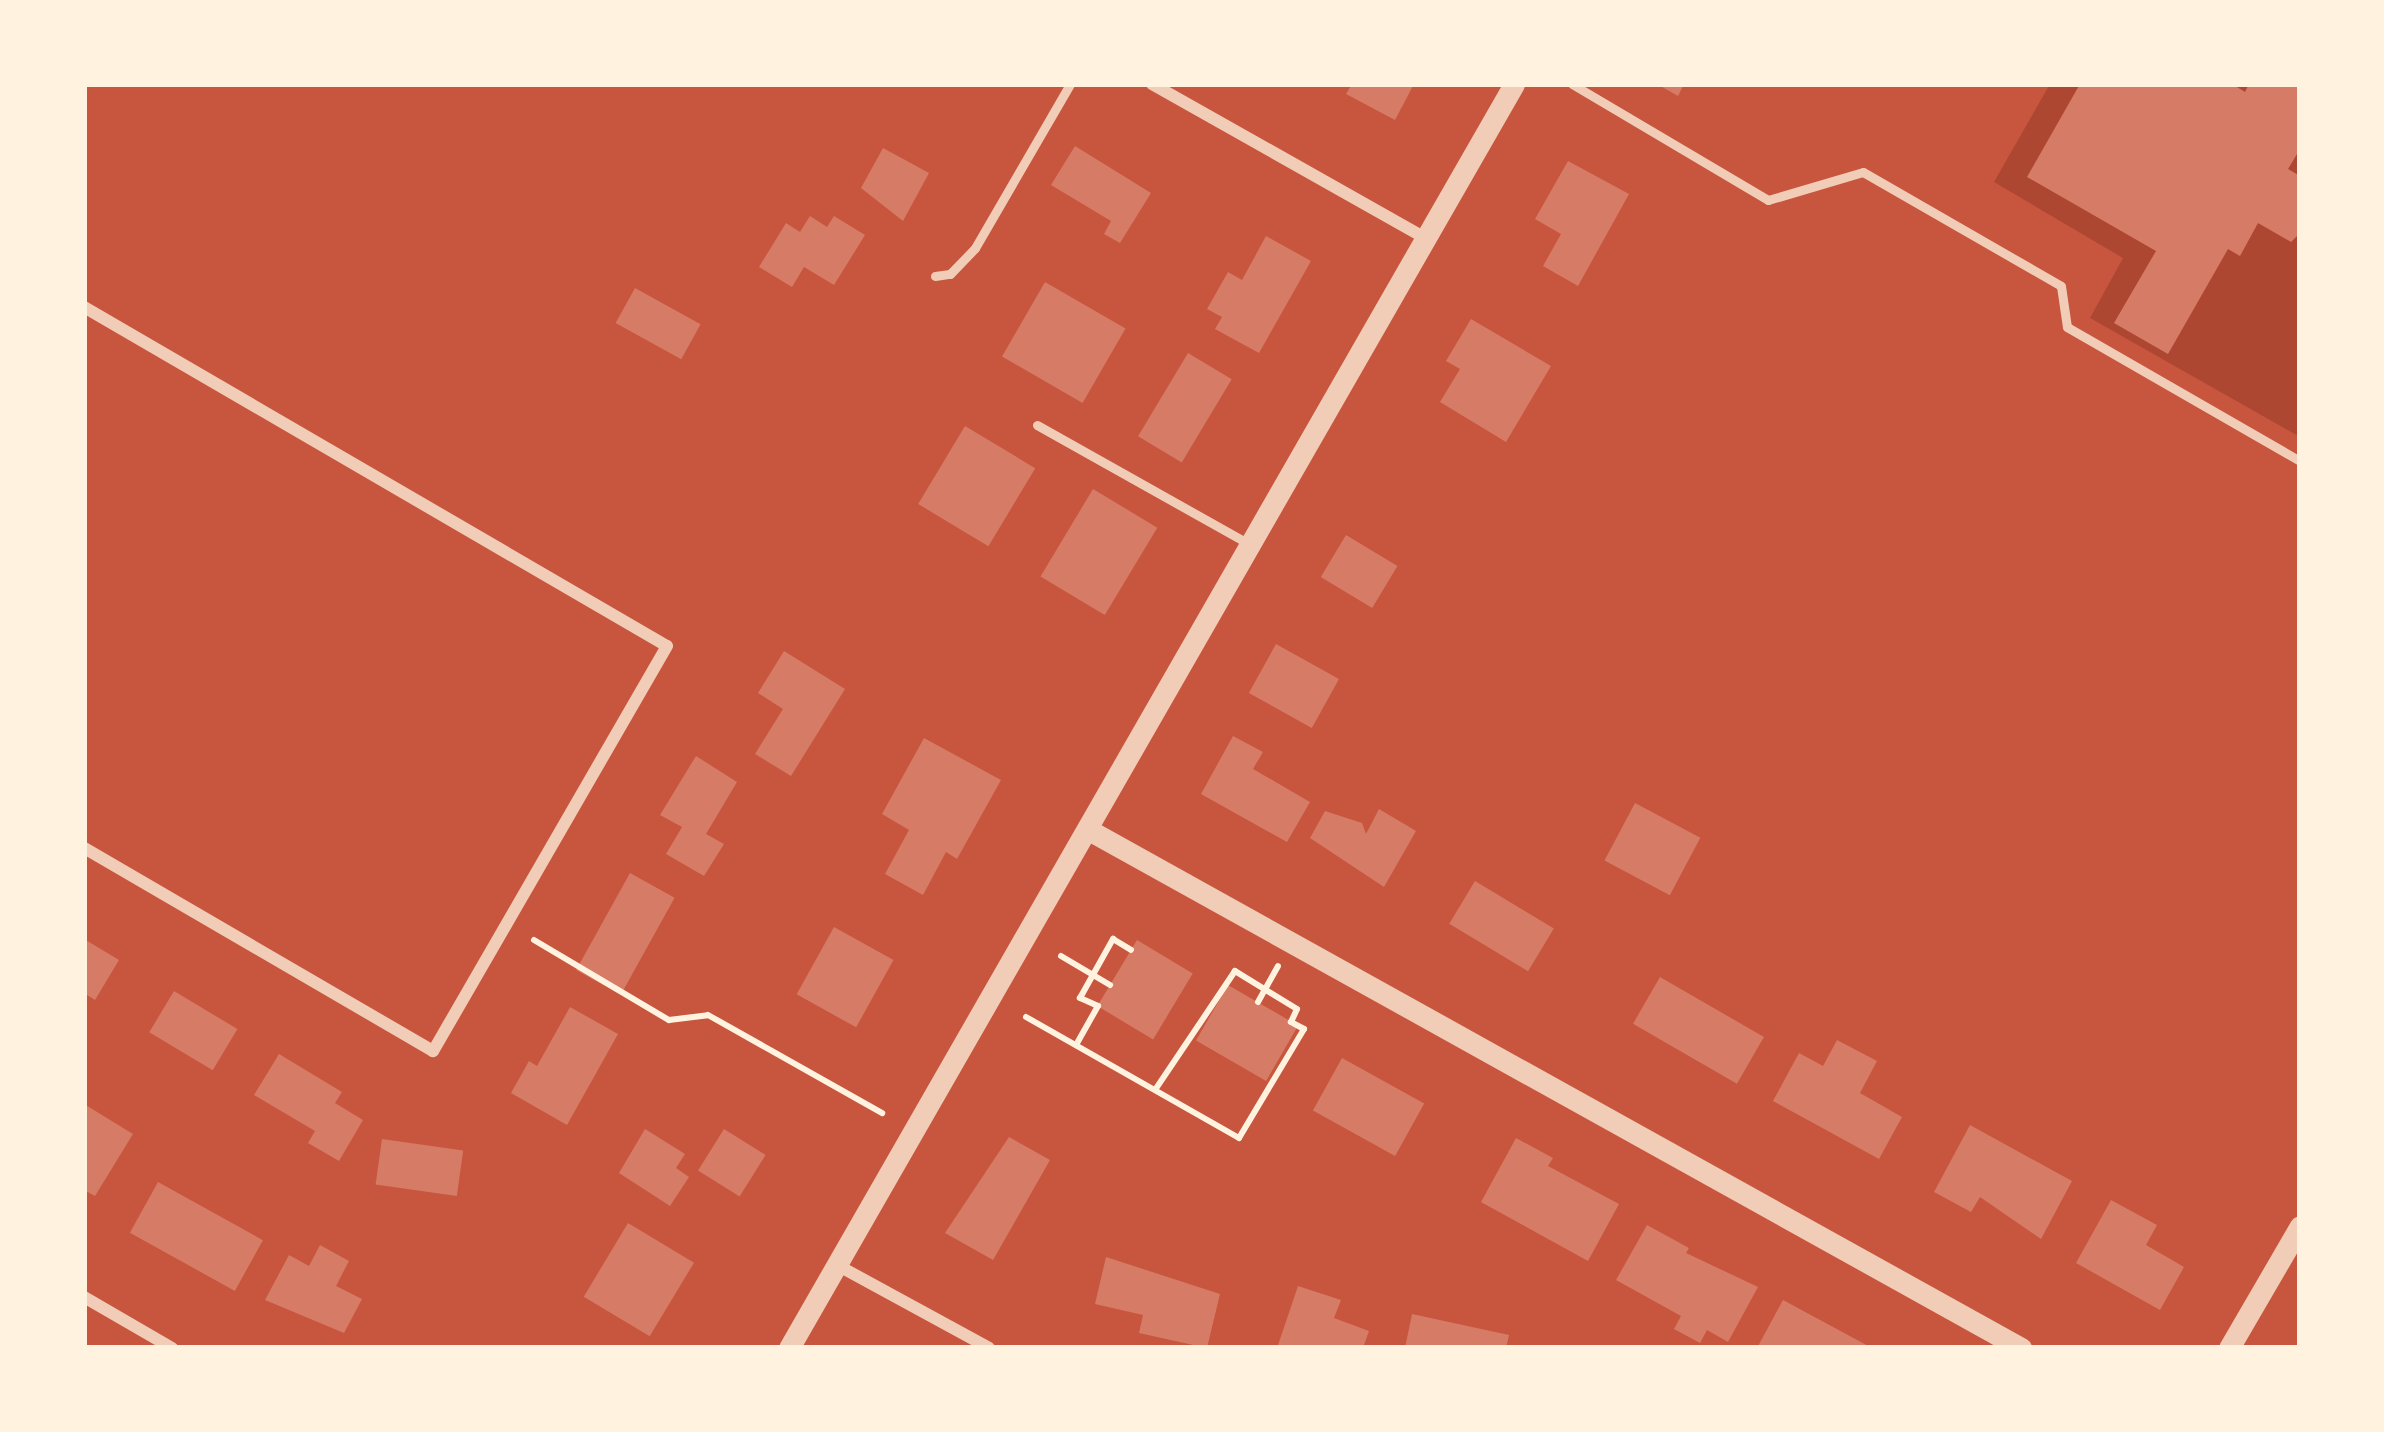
<!DOCTYPE html>
<html>
<head>
<meta charset="utf-8">
<style>
  body { margin:0 }
  #map { position:relative; width:2384px; height:1432px; overflow:hidden; background:#c8553d; font-family:Poppins,sans-serif }
  div>[style] { position:absolute }
  [style*='--x'] { left:calc(var(--x)*1px); top:calc(var(--y)*1px); width:calc(var(--w)*1px); rotate:calc(var(--a)*1deg) }
  .green>* { inset:0; background:#ae4732 }
  .building>* { inset:0; background:#d67c66; transform-origin:0 0 }
  .path>* { height:6px; margin:-3px; padding:0 3px; transform-origin:3px; border-radius:3px; background:#fff3e0 }
  .service>* { height:9px; margin:-4.5px; padding:0 4.5px; transform-origin:4.5px; border-radius:4.5px; background:#f1ccb7 }
  .minor>* { height:12px; margin:-6px; padding:0 6px; transform-origin:6px; border-radius:6px; background:#f1ccb7 }
  .tertiary>* { height:21px; margin:-10.5px; padding:0 10.5px; transform-origin:10.5px; border-radius:10.5px; background:#f1ccb7 }
  span { translate:-50% -50%; white-space:nowrap; text-align:center; line-height:1.15; -webkit-text-stroke:12px #fff3e0; paint-order:stroke }
  .frame { position:absolute; inset:0; border:87px solid #fff3e0; pointer-events:none }
</style>
</head>
<body>
<div id="map">
  <div class="green">
    <div style="clip-path:polygon(2050px 84px,2300px 84px,2300px 437px,2090px 318px,2123px 258px,1994px 182px)"></div>
  </div>
  <div class="building">
    <div style="clip-path:polygon(1352px 84px,1414px 84px,1395px 120px,1346px 94px)"></div>
    <div style="clip-path:polygon(1657px 84px,1684px 84px,1678px 96px)"></div>
    <div style="clip-path:polygon(2080px 84px,2232px 84px,2245px 92px,2249px 84px,2300px 84px,2300px 149px,2288px 169px,2300px 176px,2300px 233px,2291px 242px,2258px 223px,2240px 256px,2228px 249px,2168px 354px,2114px 323px,2156px 251px,2027px 177px)"></div>
    <div style="clip-path:polygon(1075px 146px,1151px 193px,1120px 243px,1104px 234px,1111px 221px,1051px 185px)"></div>
    <div style="clip-path:polygon(883px 148px,929px 173px,903px 221px,861px 188px)"></div>
    <div style="clip-path:polygon(1568px 161px,1629px 194px,1578px 286px,1543px 266px,1561px 234px,1535px 219px)"></div>
    <div style="clip-path:polygon(810px 216px,827px 227px,834px 216px,865px 235px,834px 285px,804px 267px,792px 287px,759px 267px,786px 223px,800px 232px)"></div>
    <div style="clip-path:polygon(1266px 236px,1311px 261px,1259px 353px,1215px 329px,1222px 317px,1207px 309px,1228px 272px,1242px 280px)"></div>
    <div style="left:1045px;top:282px;width:93px;height:86px;rotate:30deg"></div>
    <div style="left:635px;top:288px;width:75px;height:40px;rotate:29deg"></div>
    <div style="clip-path:polygon(1471px 319px,1551px 366px,1506px 442px,1440px 402px,1460px 369px,1446px 361px)"></div>
    <div style="left:1188px;top:353px;width:51px;height:97px;rotate:31deg"></div>
    <div style="left:965px;top:426px;width:82px;height:91px;rotate:31deg"></div>
    <div style="left:1093px;top:489px;width:75px;height:102px;rotate:31deg"></div>
    <div style="left:1346px;top:535px;width:60px;height:49px;rotate:31deg"></div>
    <div style="left:1276px;top:644px;width:72px;height:56px;rotate:29deg"></div>
    <div style="clip-path:polygon(784px 651px,845px 689px,791px 776px,755px 754px,783px 709px,758px 693px)"></div>
    <div style="clip-path:polygon(1233px 736px,1263px 752px,1253px 769px,1310px 802px,1287px 842px,1201px 794px)"></div>
    <div style="clip-path:polygon(924px 738px,1001px 780px,957px 859px,946px 852px,923px 895px,885px 874px,909px 830px,882px 814px)"></div>
    <div style="clip-path:polygon(696px 756px,737px 782px,706px 834px,724px 844px,704px 876px,666px 854px,682px 827px,660px 815px)"></div>
    <div style="left:1635px;top:803px;width:74px;height:65px;rotate:28deg"></div>
    <div style="clip-path:polygon(1379px 809px,1416px 831px,1384px 887px,1310px 838px,1325px 811px,1362px 823px,1366px 834px)"></div>
    <div style="left:630px;top:873px;width:51px;height:111px;rotate:29deg"></div>
    <div style="left:1475px;top:881px;width:92px;height:50px;rotate:31deg"></div>
    <div style="left:834px;top:927px;width:68px;height:77px;rotate:29deg"></div>
    <div style="clip-path:polygon(84px 939px,119px 960px,95px 1000px,84px 993px)"></div>
    <div style="left:1137px;top:940px;width:65px;height:77px;rotate:31deg"></div>
    <div style="left:1660px;top:977px;width:120px;height:54px;rotate:30deg"></div>
    <div style="left:1228px;top:985px;width:81px;height:64px;rotate:30deg"></div>
    <div style="left:174px;top:991px;width:74px;height:48px;rotate:31deg"></div>
    <div style="clip-path:polygon(570px 1007px,618px 1034px,567px 1125px,511px 1093px,529px 1061px,537px 1066px)"></div>
    <div style="clip-path:polygon(1837px 1040px,1877px 1061px,1860px 1093px,1902px 1117px,1879px 1159px,1773px 1101px,1799px 1053px,1823px 1066px)"></div>
    <div style="clip-path:polygon(279px 1054px,342px 1092px,335px 1103px,363px 1120px,339px 1161px,308px 1143px,315px 1131px,254px 1095px)"></div>
    <div style="left:1342px;top:1058px;width:94px;height:60px;rotate:29deg"></div>
    <div style="clip-path:polygon(84px 1104px,133px 1134px,95px 1196px,84px 1190px)"></div>
    <div style="clip-path:polygon(1970px 1125px,2072px 1181px,2041px 1239px,1980px 1197px,1971px 1212px,1934px 1192px)"></div>
    <div style="clip-path:polygon(645px 1129px,685px 1154px,676px 1168px,689px 1177px,670px 1206px,619px 1173px)"></div>
    <div style="left:724px;top:1129px;width:49px;height:49px;rotate:32deg"></div>
    <div style="clip-path:polygon(1009px 1137px,1050px 1160px,993px 1260px,945px 1233px)"></div>
    <div style="clip-path:polygon(1516px 1138px,1553px 1158px,1548px 1166px,1619px 1204px,1588px 1261px,1481px 1202px)"></div>
    <div style="left:382px;top:1139px;width:82px;height:46px;rotate:8deg"></div>
    <div style="left:158px;top:1182px;width:120px;height:58px;rotate:29deg"></div>
    <div style="clip-path:polygon(2111px 1200px,2157px 1225px,2146px 1245px,2184px 1267px,2160px 1310px,2076px 1263px)"></div>
    <div style="left:628px;top:1223px;width:77px;height:86px;rotate:31deg"></div>
    <div style="clip-path:polygon(1647px 1225px,1689px 1248px,1686px 1253px,1758px 1287px,1728px 1342px,1707px 1330px,1700px 1343px,1674px 1329px,1681px 1316px,1616px 1280px)"></div>
    <div style="clip-path:polygon(320px 1245px,349px 1261px,336px 1286px,362px 1299px,344px 1333px,265px 1300px,289px 1255px,309px 1266px)"></div>
    <div style="clip-path:polygon(1106px 1257px,1220px 1294px,1207px 1348px,1139px 1333px,1143px 1315px,1095px 1304px)"></div>
    <div style="clip-path:polygon(1298px 1286px,1341px 1300px,1334px 1318px,1369px 1331px,1363px 1348px,1277px 1348px)"></div>
    <div style="clip-path:polygon(1783px 1300px,1872px 1348px,1757px 1348px)"></div>
    <div style="clip-path:polygon(1412px 1314px,1509px 1335px,1506px 1348px,1405px 1348px)"></div>
  </div>
  <div class="path">
    <div style="--x:534;--y:940;--w:157;--a:30.7"></div>
    <div style="--x:669;--y:1020;--w:39;--a:-7"></div>
    <div style="--x:708;--y:1015;--w:200;--a:29.4"></div>
    <div style="--x:1061;--y:956;--w:57;--a:30.6"></div>
    <div style="--x:1258;--y:1002;--w:41;--a:-60.9"></div>
    <div style="--x:1026;--y:1017;--w:245;--a:29.6"></div>
    <div style="--x:1239;--y:1138;--w:127;--a:-59.2"></div>
    <div style="--x:1304;--y:1029;--w:15;--a:-152"></div>
    <div style="--x:1291;--y:1022;--w:14;--a:-65"></div>
    <div style="--x:1297;--y:1009;--w:73;--a:-148.5"></div>
    <div style="--x:1235;--y:971;--w:143;--a:123.9"></div>
    <div style="--x:1076;--y:1045;--w:45;--a:-60.6"></div>
    <div style="--x:1098;--y:1006;--w:20;--a:-156"></div>
    <div style="--x:1080;--y:998;--w:68;--a:-60.8"></div>
    <div style="--x:1113;--y:939;--w:21;--a:31"></div>
  </div>
  <div class="service">
    <div style="--x:1572;--y:84;--w:228;--a:30.6"></div>
    <div style="--x:1768;--y:200;--w:99;--a:-16.4"></div>
    <div style="--x:1863;--y:172;--w:228;--a:29.9"></div>
    <div style="--x:2061;--y:286;--w:41;--a:81.7"></div>
    <div style="--x:2067;--y:327;--w:269;--a:29.9"></div>
    <div style="--x:935;--y:276;--w:15;--a:-8"></div>
    <div style="--x:950;--y:274;--w:36;--a:-46"></div>
    <div style="--x:975;--y:248;--w:190;--a:-59.9"></div>
    <div style="--x:1037;--y:425;--w:243;--a:29.3"></div>
  </div>
  <div class="minor">
    <div style="--x:1152;--y:84;--w:313;--a:29.4"></div>
    <div style="--x:84;--y:307;--w:674;--a:30.18"></div>
    <div style="--x:667;--y:646;--w:468;--a:120"></div>
    <div style="--x:433;--y:1051;--w:404;--a:-149.8"></div>
    <div style="--x:837;--y:1265;--w:173;--a:28.6"></div>
    <div style="--x:84;--y:1297;--w:102;--a:30.1"></div>
  </div>
  <div class="tertiary">
    <div style="--x:1087;--y:829;--w:1069;--a:29.06"></div>
    <div style="--x:789;--y:1348;--w:1457;--a:-60.16"></div>
    <div style="--x:2229;--y:1348;--w:141;--a:-59.8"></div>
  </div>
  <div class="frame"></div>
</div>
</body>
</html>
